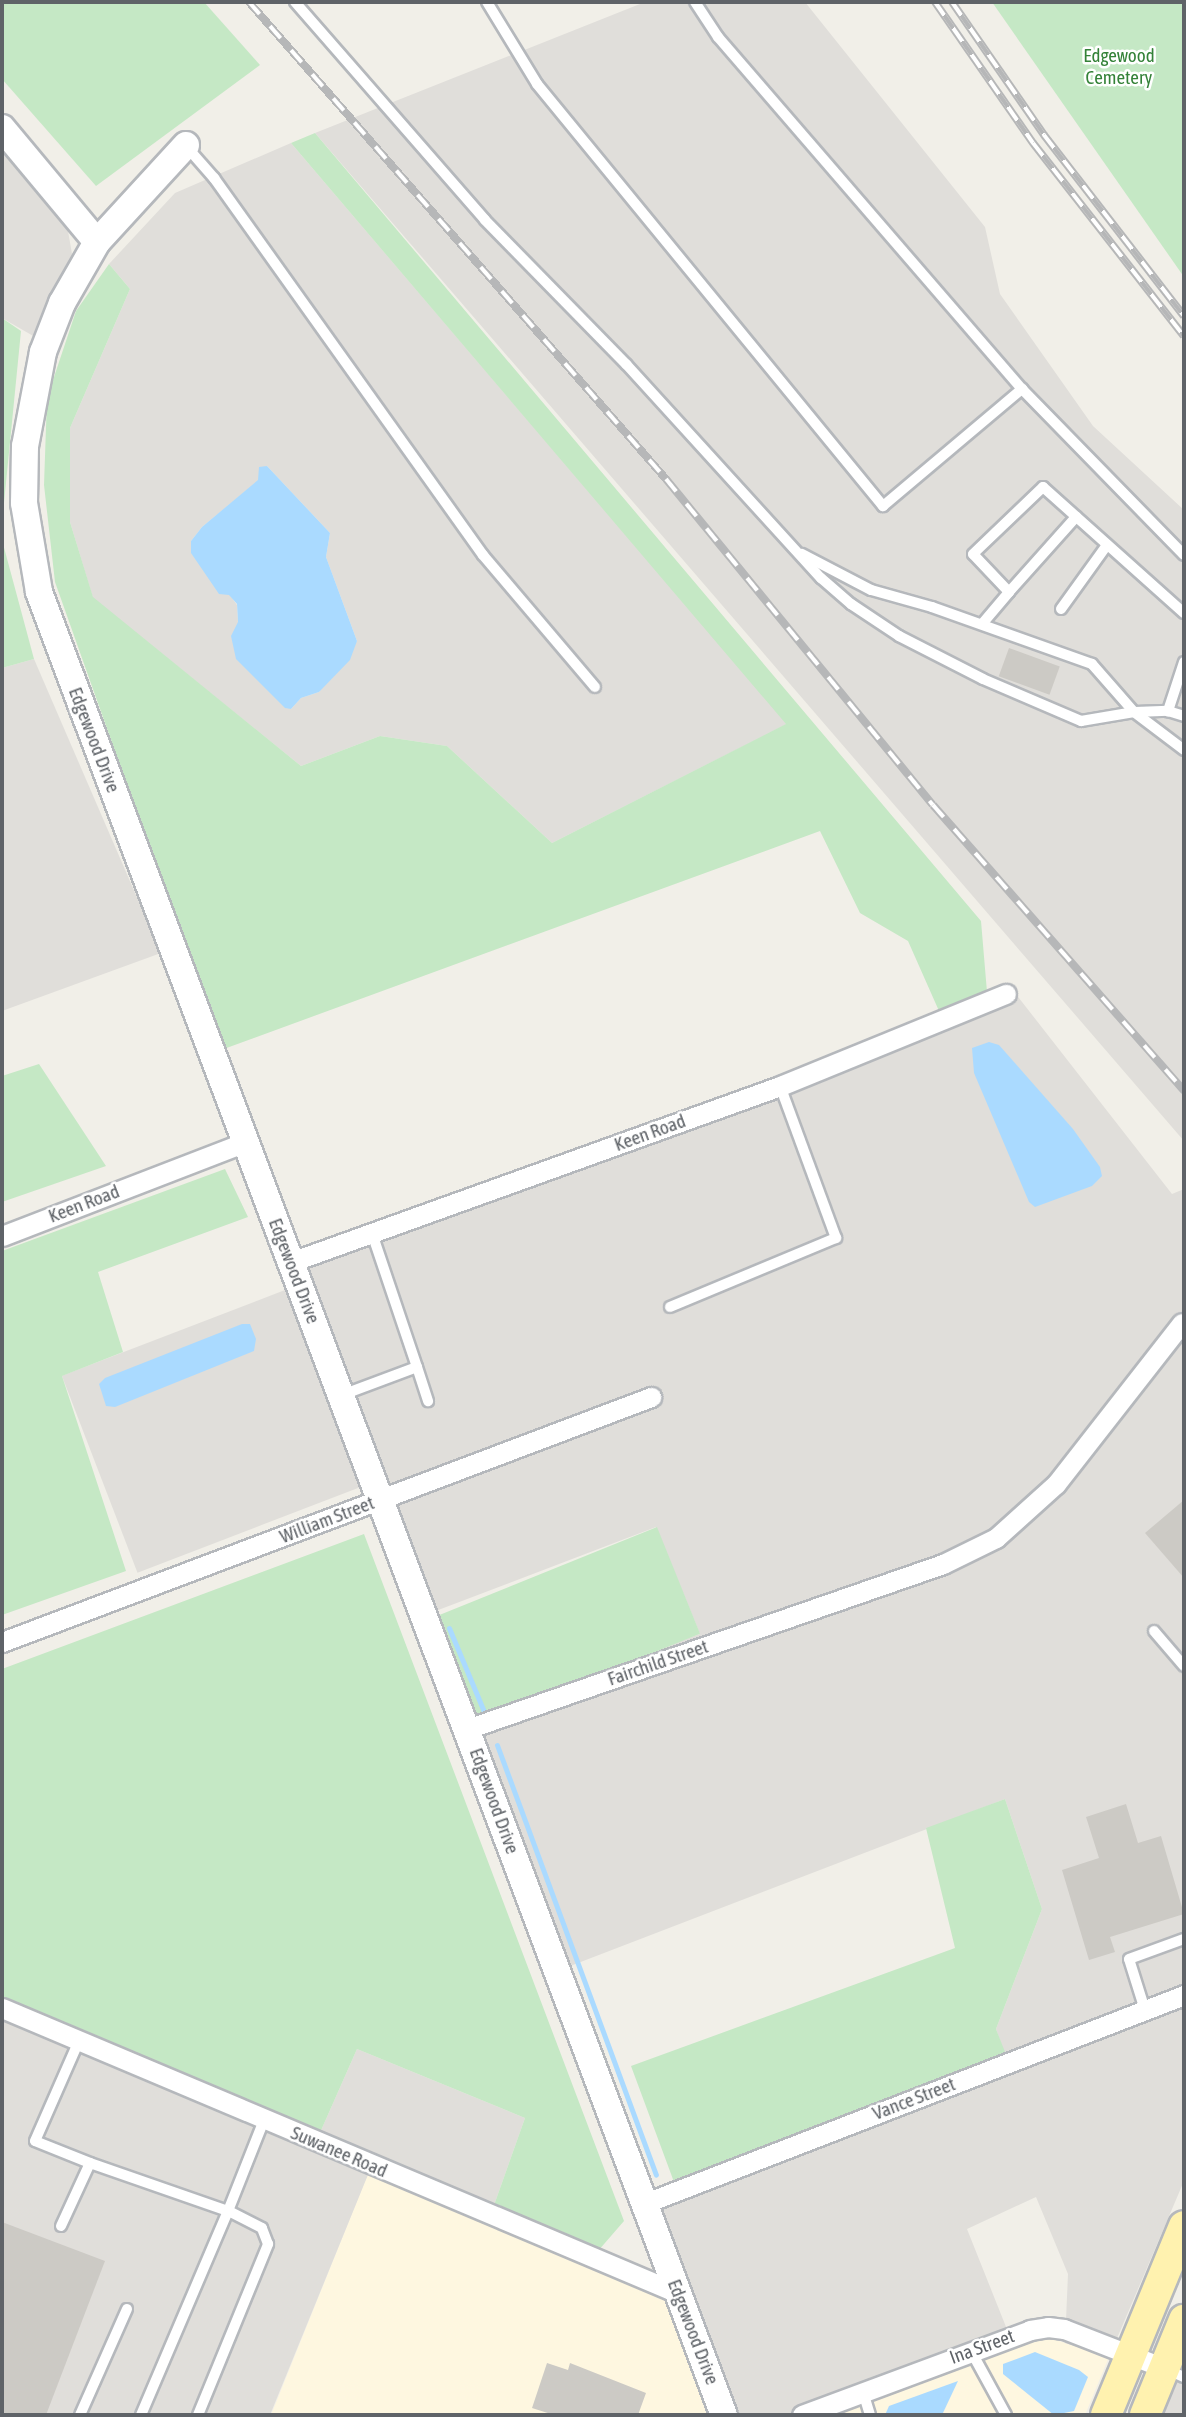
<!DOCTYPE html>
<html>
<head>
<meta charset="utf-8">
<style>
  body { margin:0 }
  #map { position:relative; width:1186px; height:2417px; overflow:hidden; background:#f1efe8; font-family:"Asap Condensed",sans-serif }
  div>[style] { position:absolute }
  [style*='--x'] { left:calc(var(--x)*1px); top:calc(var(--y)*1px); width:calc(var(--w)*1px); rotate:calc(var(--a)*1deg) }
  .commercial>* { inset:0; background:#fef7e0 }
  .industrial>* { inset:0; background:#e0deda; transform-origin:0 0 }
  .green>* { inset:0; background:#c5e8c5; transform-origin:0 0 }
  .water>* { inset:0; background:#aadaff }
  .stream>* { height:5px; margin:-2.5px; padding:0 2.5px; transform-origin:2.5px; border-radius:2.5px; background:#aadaff }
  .building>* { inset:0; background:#cccac5; transform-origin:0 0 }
  .roads { filter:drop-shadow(2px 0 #b5b8bc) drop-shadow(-2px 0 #b5b8bc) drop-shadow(0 2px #b5b8bc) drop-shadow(0 -2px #b5b8bc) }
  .lane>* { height:10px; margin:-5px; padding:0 5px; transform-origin:5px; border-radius:5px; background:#fff }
  .street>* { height:19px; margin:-9.5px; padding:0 9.5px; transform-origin:9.5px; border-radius:9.5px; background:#fff }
  .secondary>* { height:26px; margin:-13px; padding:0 13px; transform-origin:13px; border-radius:13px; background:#fff }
  .primary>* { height:30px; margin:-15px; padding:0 15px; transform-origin:15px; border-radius:15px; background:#fff2af }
  .rail>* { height:8px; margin-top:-4px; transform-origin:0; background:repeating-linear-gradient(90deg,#fff 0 16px,#b6b7b8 0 32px); box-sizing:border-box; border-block:2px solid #b6b7b8 }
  span { translate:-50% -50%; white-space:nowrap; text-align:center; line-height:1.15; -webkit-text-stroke:5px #fff; paint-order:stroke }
  .park-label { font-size:19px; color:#348238 }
  .street-label { font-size:19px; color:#5f6368 }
  .frame { position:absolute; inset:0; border:4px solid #5f6368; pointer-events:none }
</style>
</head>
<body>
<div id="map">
  <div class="commercial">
    <div style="clip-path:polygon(374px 2159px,656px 2275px,707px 2415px,271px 2415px)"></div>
    <div style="clip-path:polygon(1043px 2336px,1109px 2357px,1085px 2415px,832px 2415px)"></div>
  </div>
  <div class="industrial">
    <div style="clip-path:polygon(645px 2px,805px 2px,985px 227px,1000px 294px,1093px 426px,1184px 510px,1184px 1141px,315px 133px)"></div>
    <div style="clip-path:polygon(evenodd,291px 143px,787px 724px,552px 843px,447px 746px,380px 736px,301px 766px,93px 598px,70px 522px,70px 428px,130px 289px,109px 264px,175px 193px,291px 143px,267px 466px,330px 533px,326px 557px,357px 641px,319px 692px,301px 698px,291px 709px,238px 622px,237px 605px,191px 541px,202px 527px,259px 480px,267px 466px)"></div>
    <div style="clip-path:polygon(2px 151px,68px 231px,72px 254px,35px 337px,2px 318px)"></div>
    <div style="clip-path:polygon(34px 659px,161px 953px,2px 1011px,2px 668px)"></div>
    <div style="clip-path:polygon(1008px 984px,1172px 1194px,1184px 1189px,1184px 2181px,1109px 2357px,1065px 2343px,1068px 2274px,1036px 2197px,967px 2229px,1014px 2347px,832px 2415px,731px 2415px,649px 2191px,1006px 2058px,996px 2029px,1042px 1909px,1005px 1799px,565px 1968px,472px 1715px,700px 1634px,656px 1527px,433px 1612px,301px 1268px,944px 1026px,939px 1011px)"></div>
    <div style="left:285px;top:1290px;width:211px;height:239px;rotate:69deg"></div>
    <div style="clip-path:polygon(2px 2002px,319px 2135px,357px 2049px,525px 2118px,493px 2208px,374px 2160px,270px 2415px,2px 2415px)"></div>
    <div style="clip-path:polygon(1184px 2363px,1184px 2415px,1162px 2415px)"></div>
  </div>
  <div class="green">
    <div style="clip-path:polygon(2px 2px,204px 2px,260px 65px,96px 186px,2px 79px)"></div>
    <div style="clip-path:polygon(992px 2px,1184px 2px,1184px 277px)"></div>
    <div style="clip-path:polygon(315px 133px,981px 921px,987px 992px,939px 1011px,908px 941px,860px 913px,820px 831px,221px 1050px,55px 582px,44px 485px,47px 398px,76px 311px,109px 264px,130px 289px,70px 428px,70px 522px,93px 597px,301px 766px,380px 736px,447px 746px,552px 843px,786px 724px,291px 143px)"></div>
    <div style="clip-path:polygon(2px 318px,21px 331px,2px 523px)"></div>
    <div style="clip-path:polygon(2px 540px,34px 659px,2px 668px)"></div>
    <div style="clip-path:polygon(39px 1064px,106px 1166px,2px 1202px,2px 1076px)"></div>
    <div style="clip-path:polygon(225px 1169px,248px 1217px,98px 1272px,123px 1352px,62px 1376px,126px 1571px,2px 1615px,2px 1251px)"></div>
    <div style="left:657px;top:1527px;width:115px;height:240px;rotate:68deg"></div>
    <div style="clip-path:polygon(364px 1534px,624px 2221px,598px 2251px,493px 2208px,525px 2118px,357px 2049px,319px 2135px,2px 2002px,2px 1669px)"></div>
    <div style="clip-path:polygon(1005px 1799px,1042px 1909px,996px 2029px,1007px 2057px,674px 2182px,631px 2066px,955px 1948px,926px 1828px)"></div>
  </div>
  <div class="water">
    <div style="clip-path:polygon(267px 466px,330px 533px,326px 557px,357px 641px,350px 660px,319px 692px,301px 698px,291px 709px,285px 708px,236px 659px,231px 636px,238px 622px,237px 604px,229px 595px,219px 594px,191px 553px,191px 541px,202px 527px,258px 480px,259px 467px)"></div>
    <div style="clip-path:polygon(989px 1042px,999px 1045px,1073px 1129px,1100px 1167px,1102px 1176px,1092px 1186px,1035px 1207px,1029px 1202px,974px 1073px,972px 1048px)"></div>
    <div style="clip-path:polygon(242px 1324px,250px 1324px,256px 1339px,254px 1351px,115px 1407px,106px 1406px,99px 1384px,105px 1378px)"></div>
    <div style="clip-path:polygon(1035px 2352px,1079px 2370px,1088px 2377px,1074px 2411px,1054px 2415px,1003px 2374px,1003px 2364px)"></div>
    <div style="clip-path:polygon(958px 2381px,942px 2415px,885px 2415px,889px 2406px)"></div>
  </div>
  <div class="stream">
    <div style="--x:449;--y:1628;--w:93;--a:67.3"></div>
    <div style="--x:497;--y:1745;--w:458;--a:69.7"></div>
  </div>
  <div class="building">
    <div style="left:1009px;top:648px;width:54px;height:30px;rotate:20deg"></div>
    <div style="clip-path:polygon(1184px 1500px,1184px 1578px,1145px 1533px)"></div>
    <div style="clip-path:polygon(1126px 1804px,1138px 1843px,1161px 1836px,1184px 1914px,1110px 1937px,1115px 1952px,1089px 1960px,1062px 1870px,1099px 1858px,1086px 1817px)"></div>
    <div style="clip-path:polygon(2px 2222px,105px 2261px,46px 2415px,2px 2415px)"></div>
    <div style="clip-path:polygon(547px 2363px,568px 2370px,570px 2363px,646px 2393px,638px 2415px,554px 2415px,532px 2408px)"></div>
  </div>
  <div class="roads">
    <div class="lane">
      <div style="--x:295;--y:2;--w:289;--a:48.9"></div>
      <div style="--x:485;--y:220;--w:202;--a:45.6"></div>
      <div style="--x:626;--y:364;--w:290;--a:47.7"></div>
      <div style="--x:821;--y:578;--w:40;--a:41"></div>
      <div style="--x:851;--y:604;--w:58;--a:33.7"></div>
      <div style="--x:899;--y:636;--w:94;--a:27.1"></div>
      <div style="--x:983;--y:679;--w:107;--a:23.2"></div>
      <div style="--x:1081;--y:721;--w:54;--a:-9.6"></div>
      <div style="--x:1134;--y:712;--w:64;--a:-131.2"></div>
      <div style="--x:1092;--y:664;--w:170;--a:-160.4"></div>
      <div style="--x:932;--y:607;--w:63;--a:-164.4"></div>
      <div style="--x:871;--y:590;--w:78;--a:-152.4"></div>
      <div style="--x:487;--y:2;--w:96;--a:58.6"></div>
      <div style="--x:537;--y:84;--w:546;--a:50.65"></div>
      <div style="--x:883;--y:506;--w:182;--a:-40.1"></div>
      <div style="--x:695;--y:2;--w:42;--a:56.7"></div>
      <div style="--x:718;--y:37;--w:465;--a:49.2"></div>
      <div style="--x:1022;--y:389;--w:232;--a:45.7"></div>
      <div style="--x:186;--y:146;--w:43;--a:48.8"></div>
      <div style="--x:214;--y:178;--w:463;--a:54.5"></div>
      <div style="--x:483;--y:555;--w:173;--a:49.7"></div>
      <div style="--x:1009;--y:592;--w:101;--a:-48.2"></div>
      <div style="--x:1061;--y:609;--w:79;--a:-54.3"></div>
      <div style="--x:982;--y:624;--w:42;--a:-49.8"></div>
      <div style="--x:1009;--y:592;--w:52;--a:-133.5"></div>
      <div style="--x:973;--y:554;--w:97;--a:-43.7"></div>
      <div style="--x:1043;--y:487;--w:189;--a:41.8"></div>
      <div style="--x:1184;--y:662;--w:52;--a:108.1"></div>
      <div style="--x:1168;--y:711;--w:17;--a:17"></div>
      <div style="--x:1134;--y:712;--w:63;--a:37.2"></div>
      <div style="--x:1135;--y:712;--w:33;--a:-2"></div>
      <div style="--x:670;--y:1307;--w:180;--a:-22.6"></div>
      <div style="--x:836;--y:1238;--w:162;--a:-110.2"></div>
      <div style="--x:417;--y:1367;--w:36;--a:72"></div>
      <div style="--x:342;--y:1395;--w:80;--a:-20.5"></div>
      <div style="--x:417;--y:1367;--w:141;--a:-108.6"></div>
      <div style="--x:1154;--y:1631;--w:46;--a:49.4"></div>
      <div style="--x:1145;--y:2010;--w:53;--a:-107.4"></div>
      <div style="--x:1129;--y:1959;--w:59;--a:-20"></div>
      <div style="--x:90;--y:2163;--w:146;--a:19.2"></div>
      <div style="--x:228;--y:2211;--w:222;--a:113.1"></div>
      <div style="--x:61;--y:2226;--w:69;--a:-65.3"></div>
      <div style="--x:90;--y:2163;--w:59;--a:-158.2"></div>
      <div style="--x:35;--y:2141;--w:107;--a:-66.3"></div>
      <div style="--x:971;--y:2351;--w:73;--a:61.3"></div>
      <div style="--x:1168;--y:2370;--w:17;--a:24"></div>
      <div style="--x:863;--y:2392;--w:24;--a:73"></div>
      <div style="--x:80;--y:2415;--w:116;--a:-66.1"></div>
      <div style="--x:198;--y:2415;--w:185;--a:-67.7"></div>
      <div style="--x:268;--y:2244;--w:17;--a:-111"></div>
      <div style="--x:262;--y:2228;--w:38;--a:-153"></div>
      <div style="--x:228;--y:2211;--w:98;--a:-68.4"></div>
    </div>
    <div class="street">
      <div style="--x:2;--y:1236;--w:261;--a:-21.1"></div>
      <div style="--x:291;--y:1262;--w:520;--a:-19.79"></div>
      <div style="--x:780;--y:1086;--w:244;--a:-22.2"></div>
      <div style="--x:2;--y:1642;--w:694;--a:-20.68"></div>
      <div style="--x:467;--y:1729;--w:504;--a:-19.12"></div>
      <div style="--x:943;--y:1564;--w:59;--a:-26.1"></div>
      <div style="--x:996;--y:1538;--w:81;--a:-42"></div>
      <div style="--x:1056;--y:1484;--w:204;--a:-52"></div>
      <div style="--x:2;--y:2008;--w:734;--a:22.86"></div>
      <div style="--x:643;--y:2204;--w:580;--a:-21.12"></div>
      <div style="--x:802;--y:2415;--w:243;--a:-20.4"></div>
      <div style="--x:1030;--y:2330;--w:18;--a:-9"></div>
      <div style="--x:1048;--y:2327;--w:16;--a:7"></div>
      <div style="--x:1064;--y:2329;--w:107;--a:21.3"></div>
    </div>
    <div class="secondary">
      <div style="--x:2;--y:128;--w:148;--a:50.2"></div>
      <div style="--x:186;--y:145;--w:132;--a:132.5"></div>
      <div style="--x:97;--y:242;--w:70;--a:119.8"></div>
      <div style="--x:62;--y:303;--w:53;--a:111.2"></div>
      <div style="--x:43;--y:352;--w:96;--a:100.8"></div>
      <div style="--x:25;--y:446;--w:57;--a:91"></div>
      <div style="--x:24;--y:503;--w:90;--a:80.4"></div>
      <div style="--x:39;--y:592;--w:1947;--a:69.41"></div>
    </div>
    <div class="primary">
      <div style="--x:1106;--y:2415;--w:204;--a:-67.6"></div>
      <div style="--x:1145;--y:2415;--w:103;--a:-67.7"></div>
    </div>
  </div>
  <div class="rail">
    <div style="--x:249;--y:2;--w:634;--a:48.84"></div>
    <div style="--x:666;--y:479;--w:421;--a:50.7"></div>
    <div style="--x:933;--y:805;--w:381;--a:48.7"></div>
    <div style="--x:935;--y:2;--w:172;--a:55.2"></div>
    <div style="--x:1033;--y:143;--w:245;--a:52"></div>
    <div style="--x:952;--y:2;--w:162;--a:55.3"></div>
    <div style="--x:1044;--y:135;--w:229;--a:52.3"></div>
  </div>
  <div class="park-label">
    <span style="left:1119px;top:67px">Edgewood<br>Cemetery</span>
  </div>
  <div class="street-label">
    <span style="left:94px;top:740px;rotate:69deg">Edgewood Drive</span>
    <span style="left:650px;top:1133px;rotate:-20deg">Keen Road</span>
    <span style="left:84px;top:1204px;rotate:-21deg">Keen Road</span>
    <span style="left:294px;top:1271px;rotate:69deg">Edgewood Drive</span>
    <span style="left:327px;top:1520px;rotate:-21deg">William Street</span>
    <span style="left:658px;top:1663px;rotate:-19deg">Fairchild Street</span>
    <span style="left:494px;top:1801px;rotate:70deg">Edgewood Drive</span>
    <span style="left:914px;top:2099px;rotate:-21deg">Vance Street</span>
    <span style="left:339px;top:2152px;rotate:23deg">Suwanee Road</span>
    <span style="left:693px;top:2332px;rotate:69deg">Edgewood Drive</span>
    <span style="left:982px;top:2347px;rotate:-20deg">Ina Street</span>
  </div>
  <div class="frame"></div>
</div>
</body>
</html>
